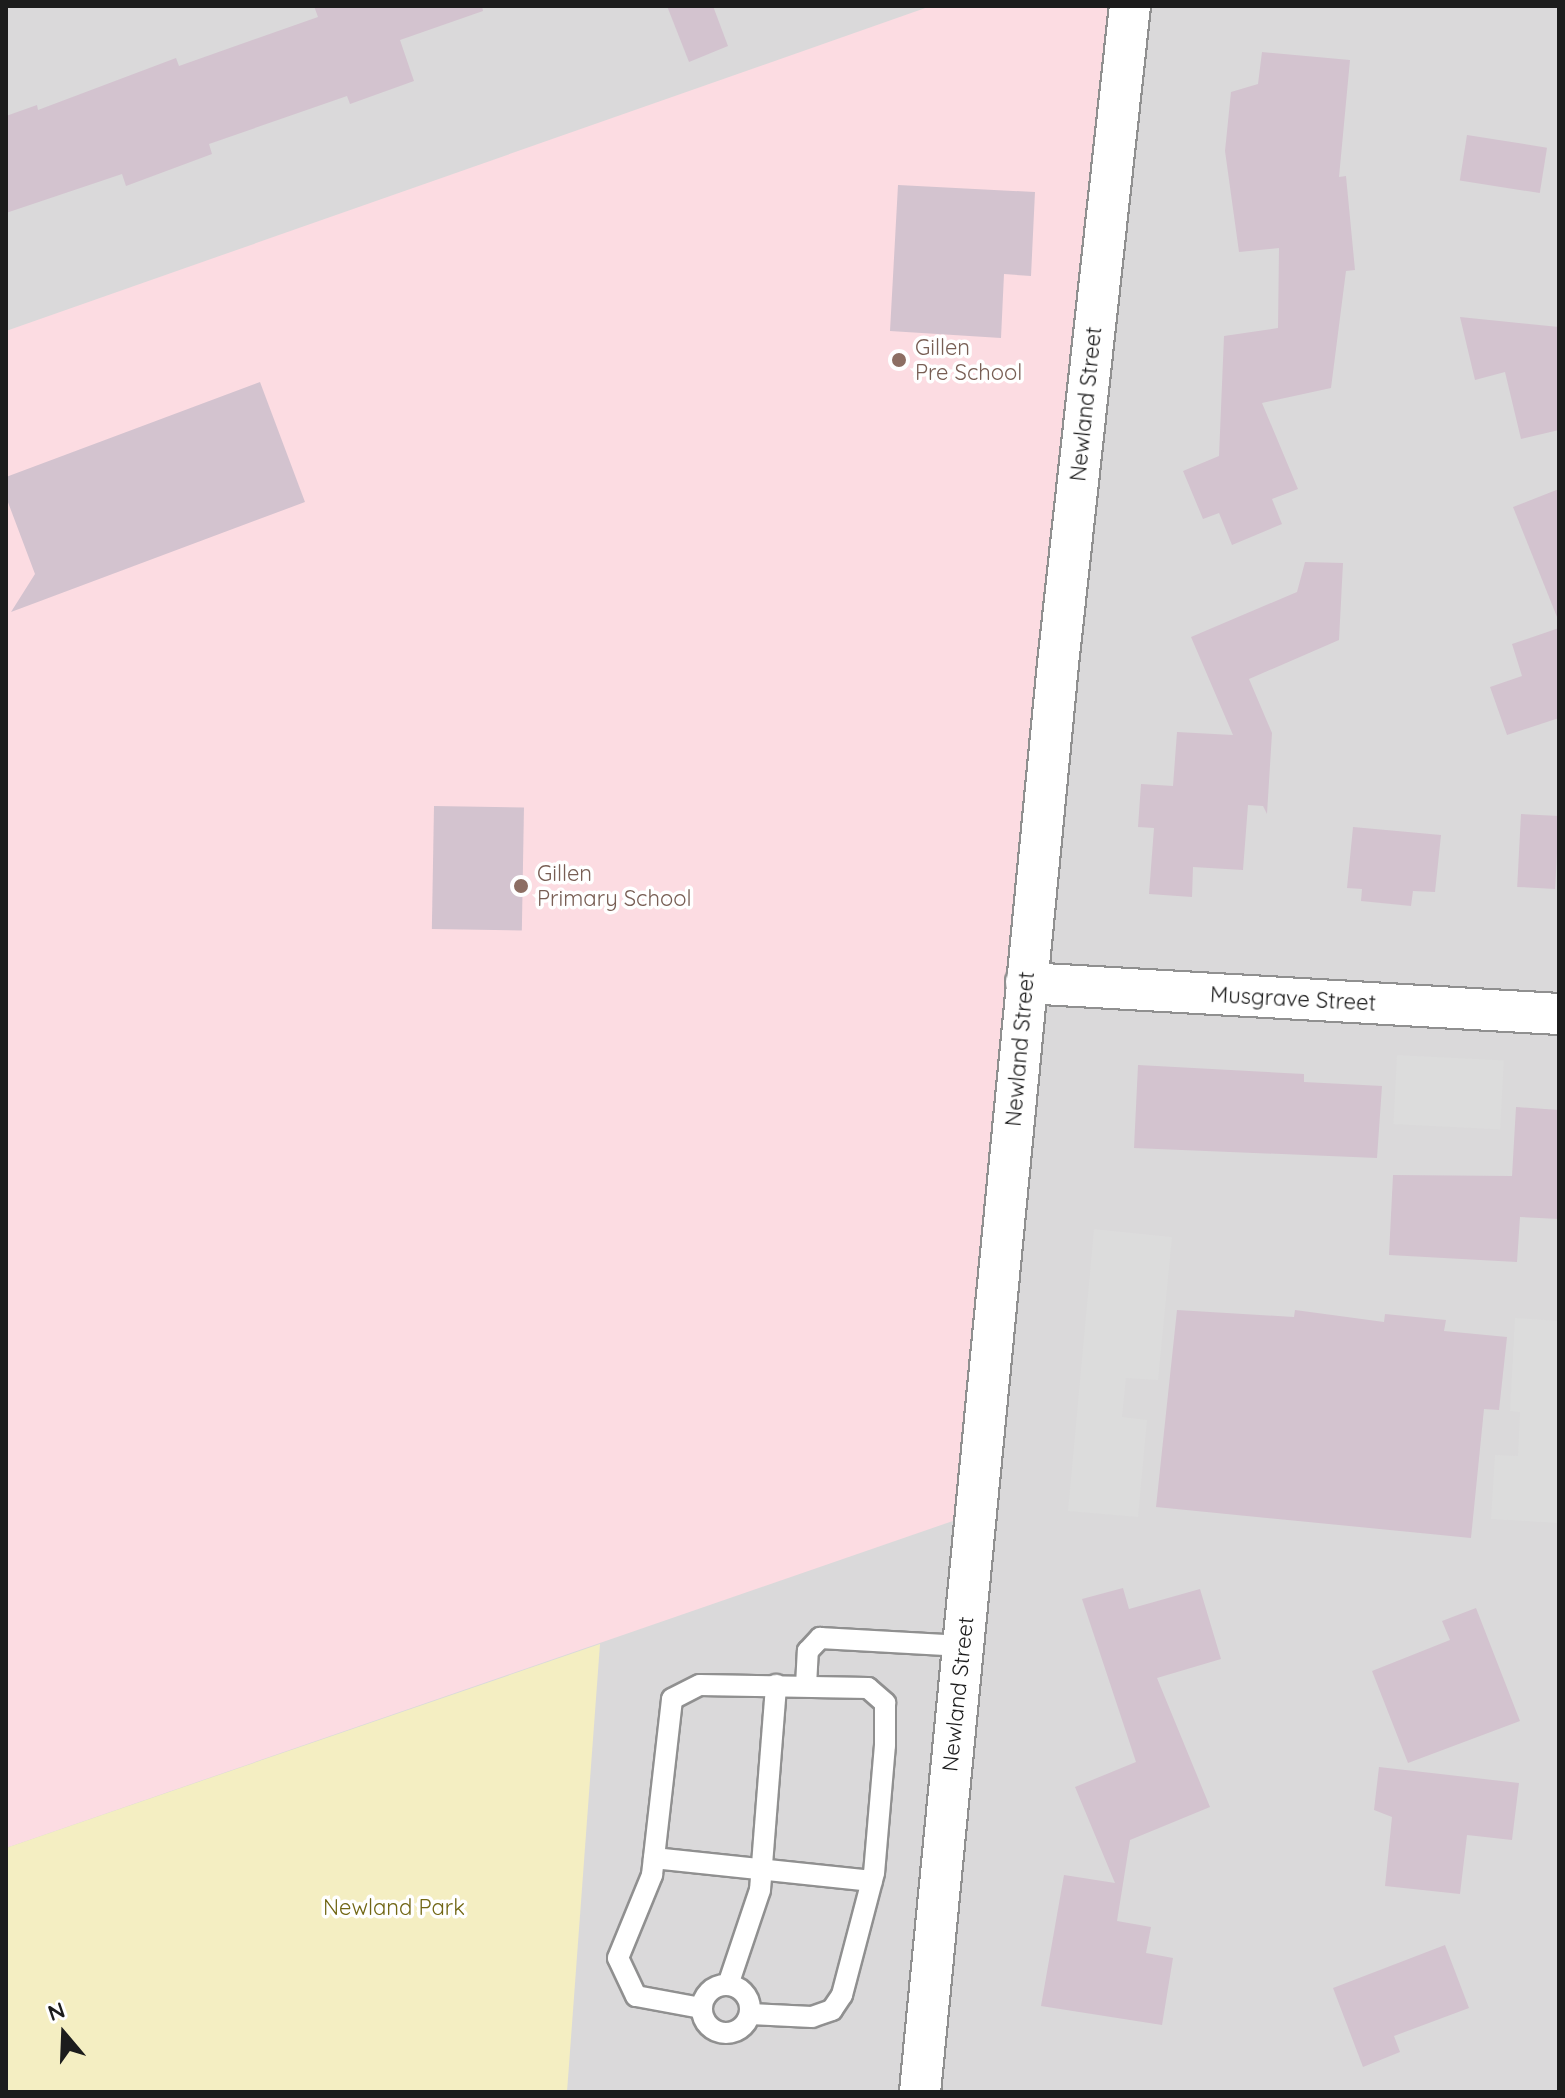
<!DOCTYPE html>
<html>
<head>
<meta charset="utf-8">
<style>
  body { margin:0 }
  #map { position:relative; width:1565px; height:2098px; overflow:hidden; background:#ede3e8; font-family:Quicksand,sans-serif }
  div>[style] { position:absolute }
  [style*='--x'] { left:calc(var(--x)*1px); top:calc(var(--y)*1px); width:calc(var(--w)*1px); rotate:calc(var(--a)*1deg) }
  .residential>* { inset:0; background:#dad9da; transform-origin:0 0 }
  .education>* { inset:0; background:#fcdce2 }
  .park>* { inset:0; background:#f4eec2 }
  .parking>* { inset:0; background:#dcdcdc; transform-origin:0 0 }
  .building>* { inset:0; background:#d3c3cf; transform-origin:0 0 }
  .roads { filter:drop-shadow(2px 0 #909090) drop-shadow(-2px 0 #909090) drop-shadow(0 2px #909090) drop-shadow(0 -2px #909090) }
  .lane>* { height:20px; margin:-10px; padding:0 10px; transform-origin:10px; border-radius:10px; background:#fff }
  .lane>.ring { margin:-10px; padding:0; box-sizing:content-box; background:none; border:20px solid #fff; border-radius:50% }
  .street>* { height:40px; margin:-20px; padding:0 20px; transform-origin:20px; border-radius:20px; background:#fff }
  .dots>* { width:22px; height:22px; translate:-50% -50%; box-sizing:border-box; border:4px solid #fff; border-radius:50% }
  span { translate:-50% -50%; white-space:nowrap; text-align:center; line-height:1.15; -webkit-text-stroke:7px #fff; paint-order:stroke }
  .education-label { font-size:22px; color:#785e54 }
  .left { translate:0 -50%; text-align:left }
  .street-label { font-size:22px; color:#1c1c1c }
  .park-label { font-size:22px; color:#716614 }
  .frame { position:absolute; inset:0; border:8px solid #1c1c1c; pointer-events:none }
  .north { position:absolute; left:24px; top:1994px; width:80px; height:80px; -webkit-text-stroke:6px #fff; paint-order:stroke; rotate:341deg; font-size:22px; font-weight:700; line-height:32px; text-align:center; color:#1c1c1c }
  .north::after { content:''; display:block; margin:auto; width:28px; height:36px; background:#1c1c1c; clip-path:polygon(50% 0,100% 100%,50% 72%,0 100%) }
</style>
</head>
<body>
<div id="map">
  <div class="residential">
    <div style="left:6px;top:6px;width:1553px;height:2086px"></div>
  </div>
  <div class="education">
    <div style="clip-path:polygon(931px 6px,1130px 6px,976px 1513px,6px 1848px,6px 331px)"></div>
  </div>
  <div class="park">
    <div style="clip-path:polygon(600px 1644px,567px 2092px,6px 2092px,6px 1848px)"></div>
  </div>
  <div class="parking">
    <div style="left:1397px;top:1055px;width:107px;height:69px;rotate:3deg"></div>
    <div style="clip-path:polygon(1094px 1229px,1172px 1237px,1158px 1380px,1126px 1378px,1122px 1417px,1147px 1420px,1138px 1517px,1068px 1511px)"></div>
    <div style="clip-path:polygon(1515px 1318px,1559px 1321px,1559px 1523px,1491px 1519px,1495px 1455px,1518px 1456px,1520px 1412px,1510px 1411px)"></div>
  </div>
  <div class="building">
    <div style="clip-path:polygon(314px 6px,482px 6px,483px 11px,400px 40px,414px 81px,350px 104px,347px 96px,209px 144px,212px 154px,126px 186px,122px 174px,6px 213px,6px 116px,37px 105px,38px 110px,176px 58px,179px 66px,318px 17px)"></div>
    <div style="clip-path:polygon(667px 6px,713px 6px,728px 46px,689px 62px)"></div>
    <div style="clip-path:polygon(1262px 52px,1350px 60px,1339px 177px,1346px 176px,1355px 270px,1346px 271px,1331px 388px,1262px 403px,1298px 489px,1272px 499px,1282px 524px,1232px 545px,1219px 513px,1203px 519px,1183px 471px,1219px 456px,1224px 336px,1278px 328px,1279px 248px,1239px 252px,1225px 151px,1231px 92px,1258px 84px)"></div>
    <div style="left:1467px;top:135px;width:81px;height:46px;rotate:9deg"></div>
    <div style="clip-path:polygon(898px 185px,1035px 192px,1031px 276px,1004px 274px,1001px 338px,890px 331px)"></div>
    <div style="clip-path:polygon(1460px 317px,1559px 327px,1559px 430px,1521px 439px,1505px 372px,1475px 380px)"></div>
    <div style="clip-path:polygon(260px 382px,305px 502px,11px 612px,35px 574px,6px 497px,6px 477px)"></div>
    <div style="clip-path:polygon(1559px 489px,1559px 616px,1557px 617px,1513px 507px)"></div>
    <div style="clip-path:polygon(1305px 562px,1343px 563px,1339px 640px,1249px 679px,1272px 733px,1267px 814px,1263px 806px,1248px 805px,1243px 870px,1193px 867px,1192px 897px,1149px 894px,1154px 828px,1138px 827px,1141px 784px,1173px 786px,1177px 732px,1233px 735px,1191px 637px,1297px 592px)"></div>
    <div style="clip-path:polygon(1559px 628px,1559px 718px,1507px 735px,1490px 687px,1522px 676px,1512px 644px)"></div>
    <div style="left:434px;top:806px;width:90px;height:123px;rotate:1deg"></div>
    <div style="left:1521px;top:814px;width:38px;height:73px;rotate:3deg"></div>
    <div style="clip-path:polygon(1353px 827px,1441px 835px,1435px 892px,1413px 891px,1411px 906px,1361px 901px,1362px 889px,1347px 888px)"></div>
    <div style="clip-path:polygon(1138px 1065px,1304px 1074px,1304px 1082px,1382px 1086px,1377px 1158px,1134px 1148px)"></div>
    <div style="clip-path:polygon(1516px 1107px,1559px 1110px,1559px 1219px,1520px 1217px,1517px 1262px,1389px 1255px,1393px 1175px,1512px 1176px)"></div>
    <div style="clip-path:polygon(1177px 1310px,1294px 1317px,1295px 1310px,1384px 1322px,1385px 1314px,1446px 1320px,1444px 1331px,1507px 1337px,1499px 1410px,1484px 1409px,1471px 1538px,1156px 1507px)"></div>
    <div style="clip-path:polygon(1123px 1588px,1129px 1609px,1200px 1589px,1221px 1659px,1157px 1678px,1210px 1807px,1130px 1840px,1117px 1921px,1151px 1927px,1146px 1953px,1173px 1958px,1162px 2025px,1041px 2006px,1064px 1875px,1115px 1883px,1075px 1787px,1136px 1762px,1082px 1599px)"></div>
    <div style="clip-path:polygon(1476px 1608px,1520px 1721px,1408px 1763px,1372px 1671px,1450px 1640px,1442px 1621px)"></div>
    <div style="clip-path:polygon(1379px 1767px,1519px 1783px,1512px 1840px,1467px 1835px,1460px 1894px,1385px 1886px,1392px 1817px,1374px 1810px)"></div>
    <div style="clip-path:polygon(1445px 1945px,1469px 2008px,1394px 2036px,1400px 2052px,1363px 2067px,1333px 1988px)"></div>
  </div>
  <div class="roads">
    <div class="lane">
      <div style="--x:806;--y:1686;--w:35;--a:-87"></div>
      <div style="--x:808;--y:1651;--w:18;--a:-47"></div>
      <div style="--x:820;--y:1638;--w:143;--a:3.2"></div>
      <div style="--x:654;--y:1858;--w:219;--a:6"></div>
      <div class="ring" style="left:702px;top:1985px;width:28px;height:28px"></div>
      <div style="--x:728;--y:1985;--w:100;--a:-71.4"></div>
      <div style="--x:760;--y:1890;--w:206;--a:-85.5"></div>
      <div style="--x:701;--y:2008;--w:66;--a:-169.5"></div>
      <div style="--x:636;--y:1996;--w:42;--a:-115.3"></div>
      <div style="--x:618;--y:1958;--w:90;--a:-67.7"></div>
      <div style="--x:652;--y:1875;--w:177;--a:-83.5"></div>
      <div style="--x:672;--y:1699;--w:31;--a:-27"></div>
      <div style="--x:700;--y:1685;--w:168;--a:1"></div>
      <div style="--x:868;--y:1688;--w:23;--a:41"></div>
      <div style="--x:885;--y:1703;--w:42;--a:90"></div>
      <div style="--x:885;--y:1745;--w:128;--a:94.9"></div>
      <div style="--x:874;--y:1873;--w:126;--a:104.7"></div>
      <div style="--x:842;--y:1995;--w:18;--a:124"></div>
      <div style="--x:832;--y:2010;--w:21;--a:161"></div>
      <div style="--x:812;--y:2017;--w:62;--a:-177.2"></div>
    </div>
    <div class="street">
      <div style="--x:1026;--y:983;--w:534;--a:3.33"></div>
      <div style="--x:920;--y:2092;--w:1435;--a:-84.48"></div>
      <div style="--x:1058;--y:664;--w:662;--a:-83.76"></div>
    </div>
  </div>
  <div class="dots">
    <div style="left:899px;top:360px;background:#8d6e63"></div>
    <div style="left:521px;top:886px;background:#8d6e63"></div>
  </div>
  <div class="education-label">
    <span class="left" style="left:915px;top:360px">Gillen<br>Pre School</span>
    <span class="left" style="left:537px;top:886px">Gillen<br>Primary School</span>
  </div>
  <div class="street-label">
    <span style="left:1086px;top:404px;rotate:-84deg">Newland Street</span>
    <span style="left:1293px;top:999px;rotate:3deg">Musgrave Street</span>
    <span style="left:1020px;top:1049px;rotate:-85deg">Newland Street</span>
    <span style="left:958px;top:1694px;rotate:-84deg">Newland Street</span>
  </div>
  <div class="park-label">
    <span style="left:394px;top:1908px">Newland Park</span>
  </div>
  <div class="frame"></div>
  <div class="north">N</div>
</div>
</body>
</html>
